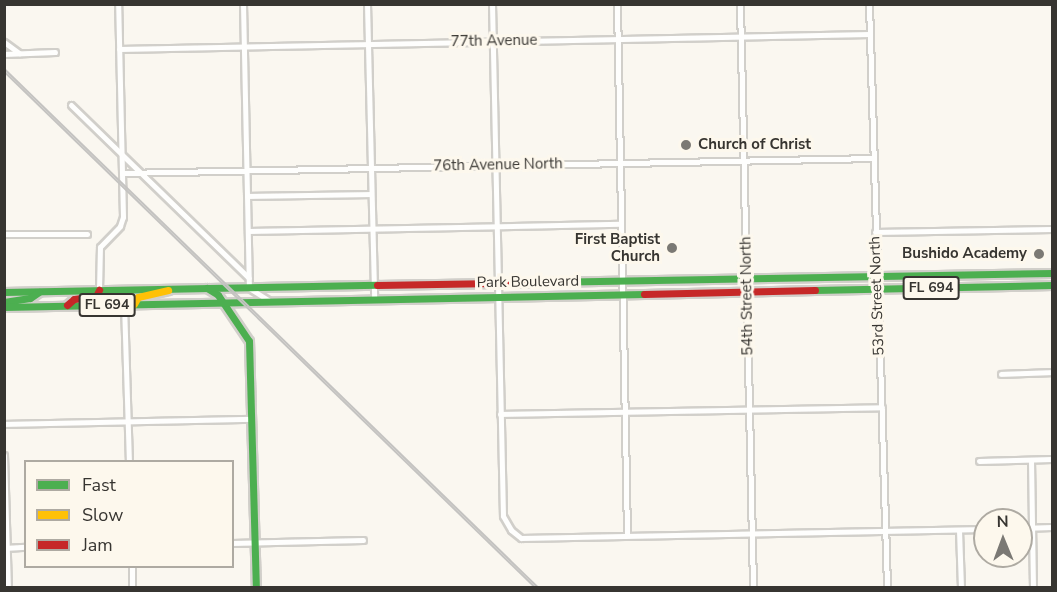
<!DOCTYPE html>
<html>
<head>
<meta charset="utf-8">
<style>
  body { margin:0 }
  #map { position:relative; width:1057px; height:592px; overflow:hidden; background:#faf7f0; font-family:"Nunito Sans",sans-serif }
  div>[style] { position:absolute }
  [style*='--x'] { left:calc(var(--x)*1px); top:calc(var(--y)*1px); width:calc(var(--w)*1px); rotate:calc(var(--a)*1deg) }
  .roads { filter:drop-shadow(2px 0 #d1cfca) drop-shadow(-2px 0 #d1cfca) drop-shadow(0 2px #d1cfca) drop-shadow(0 -2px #d1cfca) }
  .street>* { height:5px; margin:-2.5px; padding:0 2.5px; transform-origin:2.5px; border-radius:2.5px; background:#fefefd }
  .fast>* { height:7px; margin:-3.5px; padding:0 3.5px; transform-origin:3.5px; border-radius:3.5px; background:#4caf50 }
  .slow>* { height:7px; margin:-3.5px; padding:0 3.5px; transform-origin:3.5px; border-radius:3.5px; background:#ffc107 }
  .jam>* { height:7px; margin:-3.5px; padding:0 3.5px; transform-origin:3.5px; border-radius:3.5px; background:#c62828 }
  .rail>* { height:4px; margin-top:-2px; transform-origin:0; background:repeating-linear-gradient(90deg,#fdf8ed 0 4.5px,#c4c3c1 0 9px); box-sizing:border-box; border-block:2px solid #c4c3c1 }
  .dots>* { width:16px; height:16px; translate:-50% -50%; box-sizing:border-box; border:3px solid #fdf8ed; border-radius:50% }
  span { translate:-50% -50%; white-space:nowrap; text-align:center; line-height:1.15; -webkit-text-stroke:6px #fdf8ed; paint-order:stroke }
  .shield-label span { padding:2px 4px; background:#fdf8ed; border:2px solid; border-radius:4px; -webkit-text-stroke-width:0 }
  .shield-label { font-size:14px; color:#373531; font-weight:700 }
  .street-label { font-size:15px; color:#373531 }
  .poi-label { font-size:15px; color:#373531; font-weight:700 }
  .left { translate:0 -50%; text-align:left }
  .right { translate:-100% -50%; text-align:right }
  .frame { position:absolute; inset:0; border:6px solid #373531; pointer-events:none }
  .legend { position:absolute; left:24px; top:460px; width:210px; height:108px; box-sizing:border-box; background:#fdf8ed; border:2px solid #aeaaa2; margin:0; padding:8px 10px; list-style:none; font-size:18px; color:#373531 }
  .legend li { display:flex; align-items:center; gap:12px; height:30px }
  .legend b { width:30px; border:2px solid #aeaaa2 }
  .north { position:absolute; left:973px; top:508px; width:60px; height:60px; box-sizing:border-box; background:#fdf8ed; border:2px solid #aeaaa2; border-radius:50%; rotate:359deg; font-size:16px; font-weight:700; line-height:24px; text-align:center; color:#373531 }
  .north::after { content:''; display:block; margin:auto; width:21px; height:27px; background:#7b7974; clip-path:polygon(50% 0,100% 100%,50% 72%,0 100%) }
</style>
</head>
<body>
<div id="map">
  <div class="roads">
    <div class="street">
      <div style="--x:243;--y:4;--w:284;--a:88.8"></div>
      <div style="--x:249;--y:288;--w:25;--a:32"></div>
      <div style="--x:367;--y:4;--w:295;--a:88.6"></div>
      <div style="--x:492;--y:4;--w:512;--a:88.77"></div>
      <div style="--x:503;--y:516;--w:16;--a:60"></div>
      <div style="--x:511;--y:530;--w:13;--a:39"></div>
      <div style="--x:521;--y:538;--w:464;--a:-1.1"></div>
      <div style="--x:617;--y:4;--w:531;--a:88.92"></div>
      <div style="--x:740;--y:4;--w:584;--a:88.72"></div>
      <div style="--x:869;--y:4;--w:584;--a:88.23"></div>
      <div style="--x:4;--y:42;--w:19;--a:36"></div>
      <div style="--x:119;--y:49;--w:751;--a:-1.14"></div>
      <div style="--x:4;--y:54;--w:51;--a:-2.2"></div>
      <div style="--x:71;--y:105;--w:248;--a:44.2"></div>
      <div style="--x:122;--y:173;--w:751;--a:-1.14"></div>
      <div style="--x:247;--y:196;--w:124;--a:-0.9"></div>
      <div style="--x:248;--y:231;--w:373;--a:-1.1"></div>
      <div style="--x:875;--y:232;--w:177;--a:-1"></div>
      <div style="--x:4;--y:234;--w:83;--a:0"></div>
      <div style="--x:99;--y:290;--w:43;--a:-88.7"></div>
      <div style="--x:100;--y:247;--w:29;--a:-46"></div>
      <div style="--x:120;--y:226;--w:9;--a:-72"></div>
      <div style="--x:123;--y:217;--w:213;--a:-91.3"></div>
      <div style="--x:124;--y:304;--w:158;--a:88.2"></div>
      <div style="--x:1001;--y:374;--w:51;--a:-2.2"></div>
      <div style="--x:500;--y:414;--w:382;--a:-1"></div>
      <div style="--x:4;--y:424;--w:248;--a:-1.2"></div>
      <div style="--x:4;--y:455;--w:133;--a:88.3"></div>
      <div style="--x:1031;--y:460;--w:128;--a:89.1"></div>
      <div style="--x:979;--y:461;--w:73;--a:-1.6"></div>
      <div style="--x:1021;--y:528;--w:31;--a:-2"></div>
      <div style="--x:959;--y:530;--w:58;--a:88"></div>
      <div style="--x:232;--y:543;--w:131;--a:-1.3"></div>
      <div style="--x:4;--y:548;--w:22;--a:-3"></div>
      <div style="--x:132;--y:566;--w:22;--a:90"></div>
    </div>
    <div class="fast">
      <div style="--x:543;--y:282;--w:509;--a:-1.01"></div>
      <div style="--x:207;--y:288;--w:13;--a:32"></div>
      <div style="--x:218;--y:295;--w:55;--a:56"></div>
      <div style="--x:249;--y:341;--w:247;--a:88.4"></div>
      <div style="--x:815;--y:290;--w:237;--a:-1.2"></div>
      <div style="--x:4;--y:292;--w:373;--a:-1.1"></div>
      <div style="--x:4;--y:302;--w:26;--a:-9"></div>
      <div style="--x:30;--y:298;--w:11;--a:-34"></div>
      <div style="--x:4;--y:307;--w:640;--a:-1.16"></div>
    </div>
    <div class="slow">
      <div style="--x:134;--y:304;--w:8;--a:-60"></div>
      <div style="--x:138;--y:297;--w:31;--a:-13"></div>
    </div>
    <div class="jam">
      <div style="--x:377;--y:285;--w:166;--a:-1"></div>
      <div style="--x:644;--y:294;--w:171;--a:-1.3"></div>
      <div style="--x:67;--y:305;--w:9;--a:-41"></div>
      <div style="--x:74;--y:299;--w:22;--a:-8"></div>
      <div style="--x:96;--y:296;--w:7;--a:-63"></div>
    </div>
  </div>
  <div class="rail">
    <div style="--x:4;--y:70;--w:743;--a:44.18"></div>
  </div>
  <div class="dots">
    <div style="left:686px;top:145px;background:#7b7974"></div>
    <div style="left:672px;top:248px;background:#7b7974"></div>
    <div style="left:1039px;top:254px;background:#7b7974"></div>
  </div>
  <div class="shield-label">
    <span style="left:931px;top:288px">FL 694</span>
    <span style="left:107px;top:305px">FL 694</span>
  </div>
  <div class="street-label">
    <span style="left:494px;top:41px;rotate:-1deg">77th Avenue</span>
    <span style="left:498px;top:165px;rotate:-1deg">76th Avenue North</span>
    <span style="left:528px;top:282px;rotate:-1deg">Park Boulevard</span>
    <span style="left:747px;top:296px;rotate:-91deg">54th Street North</span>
    <span style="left:877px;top:296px;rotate:-92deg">53rd Street North</span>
  </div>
  <div class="poi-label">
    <span class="left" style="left:698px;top:145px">Church of Christ</span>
    <span class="right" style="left:660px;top:248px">First Baptist<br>Church</span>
    <span class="right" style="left:1027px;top:254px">Bushido Academy</span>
  </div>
  <div class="frame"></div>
  <ul class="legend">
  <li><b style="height:8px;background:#4caf50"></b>Fast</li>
  <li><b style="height:8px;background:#ffc107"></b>Slow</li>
  <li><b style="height:8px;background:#c62828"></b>Jam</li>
  </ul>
  <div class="north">N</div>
</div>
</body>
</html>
